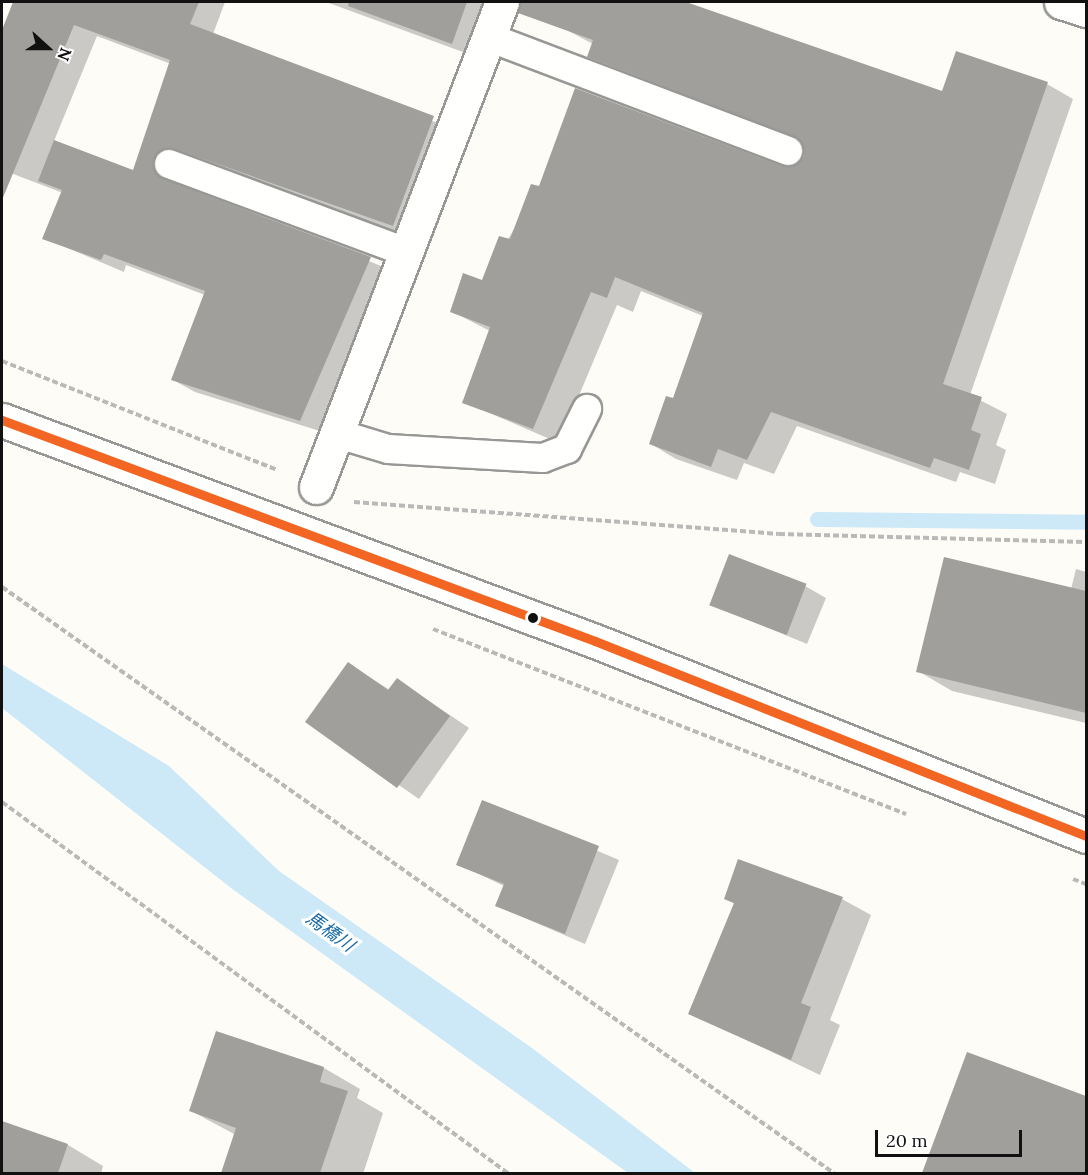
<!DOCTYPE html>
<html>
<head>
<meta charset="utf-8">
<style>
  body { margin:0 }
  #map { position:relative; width:1088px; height:1175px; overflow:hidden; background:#fdfcf7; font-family:Lora,"Noto Sans JP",serif }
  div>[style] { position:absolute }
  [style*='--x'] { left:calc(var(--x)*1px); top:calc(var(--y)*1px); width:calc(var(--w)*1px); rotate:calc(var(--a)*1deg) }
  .water>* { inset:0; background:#cde8f7 }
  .shadow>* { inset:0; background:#0003 }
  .stream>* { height:15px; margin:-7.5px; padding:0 7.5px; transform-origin:7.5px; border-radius:7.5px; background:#cde8f7 }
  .building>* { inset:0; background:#a19f9c; transform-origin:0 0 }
  .path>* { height:4px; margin-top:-2px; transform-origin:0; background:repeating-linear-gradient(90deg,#b9b9b8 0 6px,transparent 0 9px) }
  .roads { filter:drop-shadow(2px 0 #979795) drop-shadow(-2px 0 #979795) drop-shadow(0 2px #979795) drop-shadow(0 -2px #979795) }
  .service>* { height:28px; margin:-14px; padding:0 14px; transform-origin:14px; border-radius:14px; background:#fffffe }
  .minor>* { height:33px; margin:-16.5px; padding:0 16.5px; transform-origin:16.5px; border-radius:16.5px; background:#fffffe }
  .tertiary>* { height:33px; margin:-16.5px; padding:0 16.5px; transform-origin:16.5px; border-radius:16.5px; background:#fffffe }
  .bus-1>* { height:9px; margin:-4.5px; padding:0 4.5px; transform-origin:4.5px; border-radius:4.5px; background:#f26522 }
  .dots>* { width:16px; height:16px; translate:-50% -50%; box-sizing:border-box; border:3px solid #fff; border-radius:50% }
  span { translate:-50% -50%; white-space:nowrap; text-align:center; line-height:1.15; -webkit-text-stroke:6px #fff; paint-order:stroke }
  .water-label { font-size:18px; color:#1768a6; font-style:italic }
  .frame { position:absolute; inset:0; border:3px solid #111; pointer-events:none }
  .north { position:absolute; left:18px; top:18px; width:60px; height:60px; -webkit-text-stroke:4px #fff; paint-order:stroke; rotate:111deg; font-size:16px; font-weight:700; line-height:24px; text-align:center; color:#111 }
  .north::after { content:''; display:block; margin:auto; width:21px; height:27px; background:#111; clip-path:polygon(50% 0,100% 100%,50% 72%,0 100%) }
  .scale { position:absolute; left:875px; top:1130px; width:147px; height:27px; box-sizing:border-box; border:3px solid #111; border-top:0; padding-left:8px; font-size:18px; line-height:21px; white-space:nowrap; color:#111; -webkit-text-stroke:4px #fff; paint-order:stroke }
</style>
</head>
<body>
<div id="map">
  <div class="water">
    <div style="clip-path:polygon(2px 664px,169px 766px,279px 871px,532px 1048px,695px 1173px,628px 1173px,231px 888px,2px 708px)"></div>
  </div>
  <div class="shadow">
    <div style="clip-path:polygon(evenodd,14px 2px,225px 2px,213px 34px,455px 130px,415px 238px,198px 161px,175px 181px,393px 271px,323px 432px,195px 392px,173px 380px,205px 295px,126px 265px,124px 272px,44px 238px,63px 193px,8px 172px,2px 190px,2px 34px,14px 2px,97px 36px,171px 64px,133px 172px,54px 141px,97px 36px)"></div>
    <div style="clip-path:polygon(326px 2px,494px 2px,474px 56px)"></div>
    <div style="clip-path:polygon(572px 2px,682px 2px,943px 93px,1047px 84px,1073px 99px,970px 395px,1007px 414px,996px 445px,1006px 450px,995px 484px,960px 472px,956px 482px,797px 426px,774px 474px,744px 463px,737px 480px,676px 459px,651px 444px,674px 400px,703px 316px,641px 291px,633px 312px,617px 305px,559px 443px,464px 402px,490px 331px,451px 311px,482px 282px,539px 188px,782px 168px,799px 165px,805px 157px,803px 143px,589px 56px,593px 44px,563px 28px)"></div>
    <div style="clip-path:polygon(1076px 569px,1086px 572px,1086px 723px,952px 691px,918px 671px,1071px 589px)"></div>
    <div style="clip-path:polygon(805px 586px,826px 598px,807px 644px,712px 605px)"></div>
    <div style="clip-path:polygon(349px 664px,390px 690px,398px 680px,469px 728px,419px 799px,307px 722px)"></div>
    <div style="clip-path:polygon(483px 802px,619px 860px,585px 944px,497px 906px,504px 886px,458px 864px)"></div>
    <div style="clip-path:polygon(739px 861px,842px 899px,871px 915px,830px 1020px,840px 1025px,820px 1075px,690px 1013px,735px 904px,725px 899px)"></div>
    <div style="clip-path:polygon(217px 1032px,324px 1068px,360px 1089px,357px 1098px,383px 1113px,363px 1174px,223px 1174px,236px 1135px,191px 1111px)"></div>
    <div style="clip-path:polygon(967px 1054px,1086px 1098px,1086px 1174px,923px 1174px)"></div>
    <div style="clip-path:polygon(2px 1122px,68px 1145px,103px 1166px,101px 1174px,2px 1174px)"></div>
  </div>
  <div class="stream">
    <div style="--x:817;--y:519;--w:269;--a:0.6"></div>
  </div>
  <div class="building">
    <div style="clip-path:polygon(13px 2px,199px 2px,190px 24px,434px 116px,393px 226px,175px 149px,166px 148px,154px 158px,153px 167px,163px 179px,371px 257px,300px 421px,171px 380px,205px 291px,104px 254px,101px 260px,42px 239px,62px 190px,38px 181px,54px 140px,133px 170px,170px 60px,74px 25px,2px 200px,2px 30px)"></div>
    <div style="clip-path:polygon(349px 2px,467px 2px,452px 44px,348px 6px)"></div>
    <div style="clip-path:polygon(520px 2px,686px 2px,942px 91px,956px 51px,1048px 82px,943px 384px,982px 397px,971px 430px,981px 434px,969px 470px,934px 458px,930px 468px,771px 412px,747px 460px,718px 449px,711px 467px,649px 444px,666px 396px,673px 398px,703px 313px,615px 277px,607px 298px,591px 292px,533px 429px,462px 403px,490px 327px,450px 312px,463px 273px,482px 280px,499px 236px,510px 239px,531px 184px,539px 186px,575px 88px,782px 166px,798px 164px,804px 156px,801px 141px,794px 136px,587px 57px,593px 40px,518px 13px)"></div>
    <div style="left:729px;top:554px;width:83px;height:55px;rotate:21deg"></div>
    <div style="clip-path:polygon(944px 557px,1086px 591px,1086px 713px,916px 672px)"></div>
    <div style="clip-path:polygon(348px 662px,388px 690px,397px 678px,450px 716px,397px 788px,305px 722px)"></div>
    <div style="clip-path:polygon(482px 800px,599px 846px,565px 934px,495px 906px,504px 884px,456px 865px)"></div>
    <div style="clip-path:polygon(738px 859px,843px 897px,801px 1003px,811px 1007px,791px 1060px,688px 1014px,734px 903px,724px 899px)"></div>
    <div style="clip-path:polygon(216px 1031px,324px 1067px,320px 1082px,348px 1091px,320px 1173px,221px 1173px,236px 1128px,189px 1111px)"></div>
    <div style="clip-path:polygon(967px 1052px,1086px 1096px,1086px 1173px,922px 1173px)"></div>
    <div style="clip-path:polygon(2px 1121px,68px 1144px,58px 1173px,2px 1173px)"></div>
  </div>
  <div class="path">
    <div style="--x:2;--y:361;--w:296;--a:21.6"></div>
    <div style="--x:354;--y:502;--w:426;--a:4.3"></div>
    <div style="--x:779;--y:534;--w:307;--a:1.5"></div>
    <div style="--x:2;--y:587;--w:1019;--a:35.17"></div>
    <div style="--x:433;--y:629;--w:508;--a:21.36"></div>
    <div style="--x:2;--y:802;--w:629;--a:36.27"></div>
    <div style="--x:1073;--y:879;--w:14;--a:21"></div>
  </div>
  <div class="roads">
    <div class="service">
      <div style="--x:488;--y:37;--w:321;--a:20.8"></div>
      <div style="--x:169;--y:164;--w:252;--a:20.4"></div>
      <div style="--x:335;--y:433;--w:55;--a:16.8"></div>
      <div style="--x:388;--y:449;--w:155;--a:3.3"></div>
      <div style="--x:543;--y:458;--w:26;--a:-21"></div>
      <div style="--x:567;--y:449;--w:45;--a:-63.4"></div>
    </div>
    <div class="minor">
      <div style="--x:1061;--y:2;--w:26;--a:18"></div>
      <div style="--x:316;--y:487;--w:519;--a:-69.02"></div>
    </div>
    <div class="tertiary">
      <div style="--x:2;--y:420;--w:633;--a:20.44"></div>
      <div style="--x:595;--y:641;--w:528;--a:21.66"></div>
    </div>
  </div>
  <div class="bus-1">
    <div style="--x:2;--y:420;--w:633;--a:20.44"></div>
    <div style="--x:595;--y:641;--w:528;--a:21.66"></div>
  </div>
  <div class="dots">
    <div style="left:533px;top:618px;background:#111"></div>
  </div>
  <div class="water-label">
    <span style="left:330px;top:932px;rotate:36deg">馬橋川</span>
  </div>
  <div class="frame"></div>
  <div class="north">N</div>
  <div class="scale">20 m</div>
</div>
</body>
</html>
